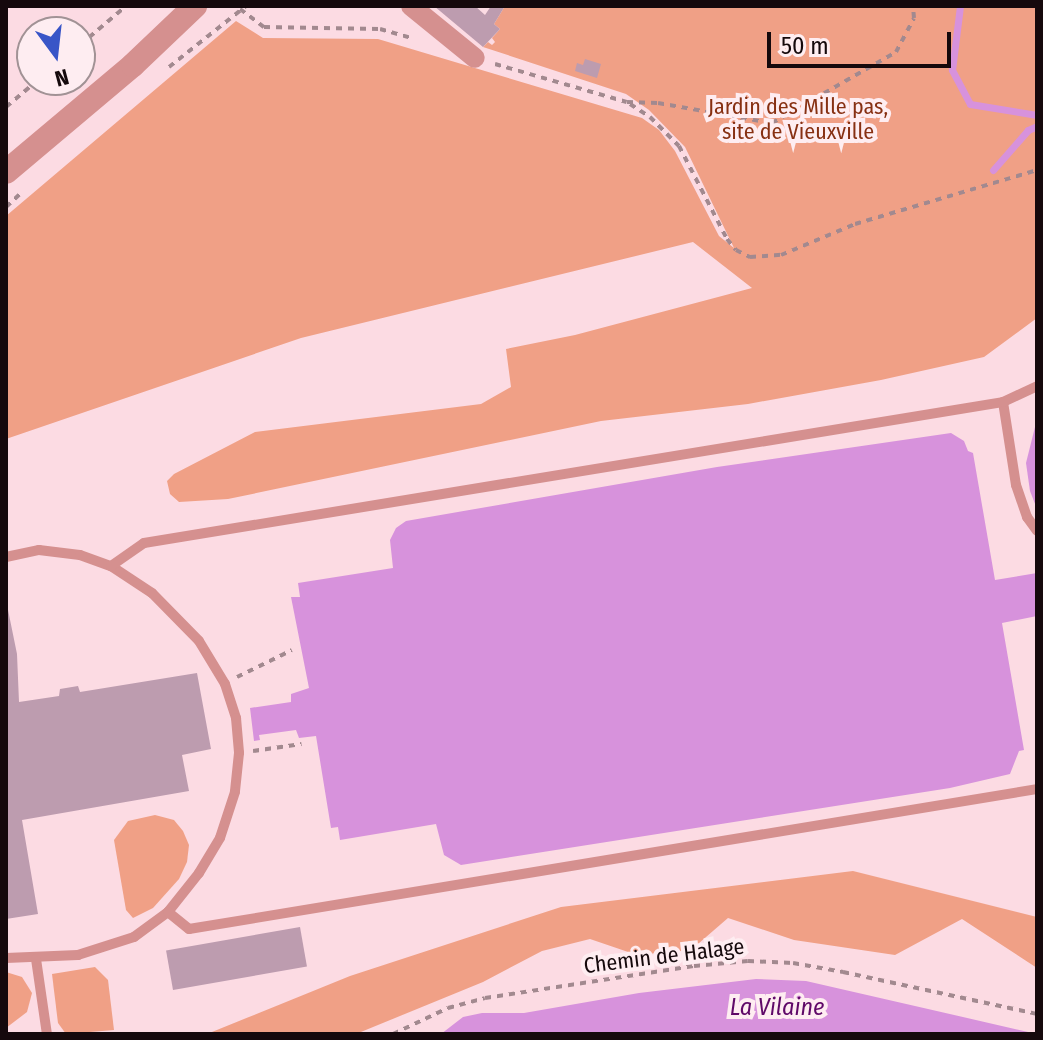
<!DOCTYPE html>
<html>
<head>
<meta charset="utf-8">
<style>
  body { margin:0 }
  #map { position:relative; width:1043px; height:1040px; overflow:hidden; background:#fcdbe3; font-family:"Fira Sans Condensed",sans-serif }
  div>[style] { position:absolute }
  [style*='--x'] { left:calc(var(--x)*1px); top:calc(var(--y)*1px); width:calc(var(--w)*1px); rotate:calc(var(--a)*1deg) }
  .green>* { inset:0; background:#f0a086 }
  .water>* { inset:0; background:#d792dc }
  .stream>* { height:7px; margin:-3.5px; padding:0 3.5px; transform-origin:3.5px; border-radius:3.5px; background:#d792dc }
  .building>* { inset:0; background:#bd9caf; transform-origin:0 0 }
  .path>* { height:4px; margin-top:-2px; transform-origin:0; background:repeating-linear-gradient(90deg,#a2898f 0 6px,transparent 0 12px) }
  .service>* { height:10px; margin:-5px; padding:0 5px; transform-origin:5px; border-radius:5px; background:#d5908f }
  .minor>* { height:20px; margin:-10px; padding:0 10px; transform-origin:10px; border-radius:10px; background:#d5908f }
  .tertiary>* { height:24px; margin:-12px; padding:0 12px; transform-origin:12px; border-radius:12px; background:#d5908f }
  span { translate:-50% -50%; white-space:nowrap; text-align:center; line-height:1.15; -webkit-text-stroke:8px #feedf1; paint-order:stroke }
  .park-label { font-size:22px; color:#873012 }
  .street-label { font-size:22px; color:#15090c }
  .water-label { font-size:24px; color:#600968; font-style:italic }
  .frame { position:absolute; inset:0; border:8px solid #15090c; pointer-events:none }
  .north { position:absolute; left:16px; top:16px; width:80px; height:80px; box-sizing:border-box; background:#feedf1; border:2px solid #a19295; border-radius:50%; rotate:165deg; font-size:22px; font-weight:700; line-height:32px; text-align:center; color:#15090c }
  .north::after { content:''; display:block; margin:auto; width:28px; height:36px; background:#3955c7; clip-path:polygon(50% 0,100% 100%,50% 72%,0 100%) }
  .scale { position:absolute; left:767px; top:32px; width:184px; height:36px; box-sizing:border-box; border:4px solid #15090c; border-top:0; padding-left:10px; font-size:24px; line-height:28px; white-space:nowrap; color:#15090c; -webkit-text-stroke:6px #feedf1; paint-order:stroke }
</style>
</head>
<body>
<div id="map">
  <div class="green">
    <div style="clip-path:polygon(505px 6px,1037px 6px,1037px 318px,984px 357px,881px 380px,748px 404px,601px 421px,228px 499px,179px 502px,170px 494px,167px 481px,174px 474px,255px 432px,481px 404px,511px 387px,506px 349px,575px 335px,752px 288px,693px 242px,301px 338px,6px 439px,6px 216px,236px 21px,263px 38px,378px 39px,642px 118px,659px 130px,675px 151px,719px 236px,734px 248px,685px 147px,649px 110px,626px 94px,483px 47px,488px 42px,492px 45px,495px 42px,492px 38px,500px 29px,494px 24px)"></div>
    <div style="clip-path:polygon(155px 815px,174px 820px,183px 831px,189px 845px,187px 862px,179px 879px,153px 908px,133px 918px,126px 910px,114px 840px,128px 821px)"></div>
    <div style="clip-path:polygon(853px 871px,1037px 917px,1037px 968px,962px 919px,895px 955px,794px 940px,728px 918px,691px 950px,637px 955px,590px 939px,542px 951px,483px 982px,356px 1034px,207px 1034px,350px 976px,561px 907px)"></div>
    <div style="clip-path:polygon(95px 967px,108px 980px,114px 1030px,66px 1034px,58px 1023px,52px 974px)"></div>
    <div style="clip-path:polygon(6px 972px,22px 977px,32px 993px,27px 1012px,6px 1028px)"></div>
  </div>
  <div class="water">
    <div style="clip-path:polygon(1037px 419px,1037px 509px,1030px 491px,1026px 463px)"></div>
    <div style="clip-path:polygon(951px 433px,964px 441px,968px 451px,973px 453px,995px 580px,1037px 573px,1037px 616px,1002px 623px,1024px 750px,1019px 751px,1010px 774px,950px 788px,461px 865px,444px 855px,436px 824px,340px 840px,338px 827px,331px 828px,316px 736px,299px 738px,296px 730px,259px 735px,260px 740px,254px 741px,250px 708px,291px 702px,291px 694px,309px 688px,291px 597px,300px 597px,298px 583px,393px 568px,390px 540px,396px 528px,406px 521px,717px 467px)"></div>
    <div style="clip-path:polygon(756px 979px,806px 981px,1037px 1034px,441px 1034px,463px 1017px,482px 1013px,524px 1013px,639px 993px)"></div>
  </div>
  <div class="stream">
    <div style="--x:960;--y:6;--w:64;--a:97.1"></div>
    <div style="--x:952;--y:70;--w:38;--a:62"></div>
    <div style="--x:970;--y:104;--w:68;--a:9.3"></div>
    <div style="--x:993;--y:170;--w:53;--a:-48.8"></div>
    <div style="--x:1028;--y:130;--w:10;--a:-24"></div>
  </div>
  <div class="building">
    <div style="clip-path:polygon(434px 6px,475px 6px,485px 15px,491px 6px,505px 6px,494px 24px,500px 29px,483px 47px)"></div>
    <div style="clip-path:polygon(585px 59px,601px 64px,597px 78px,575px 71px,577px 63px,583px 65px)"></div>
    <div style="clip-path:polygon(6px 600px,17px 654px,19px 702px,59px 696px,60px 689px,78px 686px,80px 692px,197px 673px,211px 749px,182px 755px,189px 791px,22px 820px,38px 914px,6px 919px)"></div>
    <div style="left:300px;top:927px;width:40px;height:136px;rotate:80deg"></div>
  </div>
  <div class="path">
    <div style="--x:240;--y:9;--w:30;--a:37"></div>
    <div style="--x:264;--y:27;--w:116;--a:1"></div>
    <div style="--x:380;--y:29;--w:35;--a:16"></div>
    <div style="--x:80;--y:45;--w:60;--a:-40.3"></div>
    <div style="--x:495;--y:64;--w:137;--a:16.1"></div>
    <div style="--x:627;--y:102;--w:31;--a:2"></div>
    <div style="--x:658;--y:103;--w:116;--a:10"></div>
    <div style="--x:772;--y:123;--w:143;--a:-29.8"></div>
    <div style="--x:896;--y:52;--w:38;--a:-62"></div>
    <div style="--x:914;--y:18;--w:12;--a:-95"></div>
    <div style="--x:169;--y:67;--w:98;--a:-38.4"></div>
    <div style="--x:630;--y:104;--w:24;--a:33"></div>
    <div style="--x:650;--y:117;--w:41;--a:45"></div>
    <div style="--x:679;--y:146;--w:105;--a:62.7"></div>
    <div style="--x:727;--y:239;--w:14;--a:51"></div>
    <div style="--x:736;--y:250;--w:16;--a:27"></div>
    <div style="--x:750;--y:257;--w:31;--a:-4"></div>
    <div style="--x:781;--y:255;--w:80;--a:-22.7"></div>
    <div style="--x:855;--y:224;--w:190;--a:-16.5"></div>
    <div style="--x:6;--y:107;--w:42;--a:-40.2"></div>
    <div style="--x:6;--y:207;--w:22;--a:-43"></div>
    <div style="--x:237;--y:677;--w:61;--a:-26.1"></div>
    <div style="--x:253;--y:751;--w:49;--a:-8.3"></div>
    <div style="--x:393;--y:1034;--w:61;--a:-25.3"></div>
    <div style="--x:448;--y:1008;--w:38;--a:-15"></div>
    <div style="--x:485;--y:998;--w:211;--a:-8.7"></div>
    <div style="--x:694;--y:966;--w:54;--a:-5.3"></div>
    <div style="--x:748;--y:961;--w:45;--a:2.5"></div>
    <div style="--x:793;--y:963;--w:51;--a:10.2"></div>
    <div style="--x:843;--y:972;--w:198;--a:12.2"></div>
  </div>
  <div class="service">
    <div style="--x:1003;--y:402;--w:84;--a:81.1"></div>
    <div style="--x:1016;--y:485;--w:34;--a:71"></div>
    <div style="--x:1027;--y:517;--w:17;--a:54"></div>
    <div style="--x:6;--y:557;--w:34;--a:-12"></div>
    <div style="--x:39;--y:550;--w:41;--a:7"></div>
    <div style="--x:80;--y:555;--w:33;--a:20"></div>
    <div style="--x:111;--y:566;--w:49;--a:33.4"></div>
    <div style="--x:152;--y:593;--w:67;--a:45.6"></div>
    <div style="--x:199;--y:641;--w:50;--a:58.8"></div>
    <div style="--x:225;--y:684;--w:36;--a:72"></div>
    <div style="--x:236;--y:718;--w:35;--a:85"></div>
    <div style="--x:239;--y:753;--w:39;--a:96"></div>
    <div style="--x:235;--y:792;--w:48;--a:108.1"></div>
    <div style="--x:220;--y:838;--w:41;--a:121"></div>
    <div style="--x:199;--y:873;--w:50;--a:128.5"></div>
    <div style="--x:168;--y:912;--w:42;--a:143.7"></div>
    <div style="--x:134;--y:937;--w:59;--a:162.2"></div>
    <div style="--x:78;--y:955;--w:72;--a:177.6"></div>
    <div style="--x:111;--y:566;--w:40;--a:-34.9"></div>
    <div style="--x:144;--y:543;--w:870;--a:-9.32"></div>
    <div style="--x:1003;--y:402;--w:38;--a:-25"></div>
    <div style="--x:168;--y:912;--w:27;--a:39"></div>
    <div style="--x:189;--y:929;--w:859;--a:-9.37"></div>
    <div style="--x:36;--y:959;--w:76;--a:81.7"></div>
  </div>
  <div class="minor">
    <div style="--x:411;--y:6;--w:82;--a:39.1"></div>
  </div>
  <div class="tertiary">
    <div style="--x:6;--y:172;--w:166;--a:-40.1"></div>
    <div style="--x:133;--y:65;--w:86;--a:-43.6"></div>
  </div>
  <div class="park-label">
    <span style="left:798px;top:119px">Jardin des Mille pas,<br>site de Vieuxville</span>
  </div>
  <div class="street-label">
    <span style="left:664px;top:956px;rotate:-7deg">Chemin de Halage</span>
  </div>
  <div class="water-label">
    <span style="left:777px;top:1008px">La Vilaine</span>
  </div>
  <div class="frame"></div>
  <div class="north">N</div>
  <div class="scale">50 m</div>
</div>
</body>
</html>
